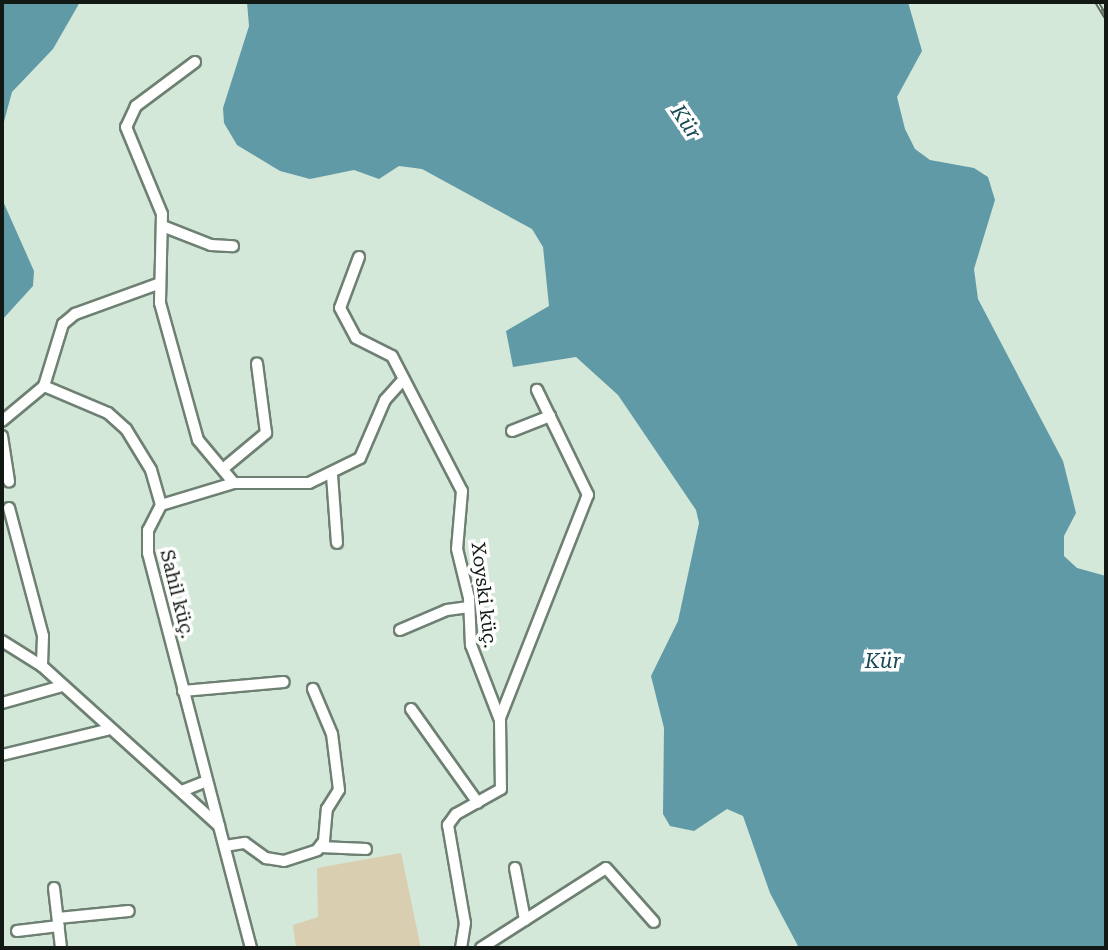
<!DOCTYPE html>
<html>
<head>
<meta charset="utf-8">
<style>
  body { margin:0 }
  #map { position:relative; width:1108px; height:950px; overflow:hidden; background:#d4e8d9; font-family:"Roboto Serif",serif }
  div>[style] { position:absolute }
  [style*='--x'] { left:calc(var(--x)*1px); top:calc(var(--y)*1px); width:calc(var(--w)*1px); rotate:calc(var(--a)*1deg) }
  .green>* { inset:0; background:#d9ceaf }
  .water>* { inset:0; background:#619aa7 }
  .roads { filter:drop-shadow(2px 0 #6e8072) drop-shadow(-2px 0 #6e8072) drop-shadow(0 2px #6e8072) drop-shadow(0 -2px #6e8072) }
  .minor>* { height:10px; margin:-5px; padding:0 5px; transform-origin:5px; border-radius:5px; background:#fff }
  .rail>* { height:5px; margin-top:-2.5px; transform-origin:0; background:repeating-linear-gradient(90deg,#fff 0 8px,#5d6960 0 16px); box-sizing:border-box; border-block:2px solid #5d6960 }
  span { translate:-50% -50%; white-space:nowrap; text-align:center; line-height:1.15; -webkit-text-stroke:7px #fff; paint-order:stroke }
  .street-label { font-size:19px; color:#121914 }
  .water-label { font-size:21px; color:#164954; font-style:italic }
  .frame { position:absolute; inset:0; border:4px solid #121914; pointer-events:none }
</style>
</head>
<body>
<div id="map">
  <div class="green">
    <div style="clip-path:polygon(401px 853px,421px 948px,296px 948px,293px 925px,318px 917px,317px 868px)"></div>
  </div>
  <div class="water">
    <div style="clip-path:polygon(2px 2px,80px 2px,53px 49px,12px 92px,2px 129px)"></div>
    <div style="clip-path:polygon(247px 2px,908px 2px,922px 51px,897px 97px,905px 129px,915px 149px,930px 160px,974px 168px,988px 177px,995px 200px,974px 269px,978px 299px,1063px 461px,1076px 513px,1064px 536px,1064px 556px,1077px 568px,1106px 576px,1106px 948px,799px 948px,770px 893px,743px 816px,727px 809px,694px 831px,670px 826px,663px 814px,664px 728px,651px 676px,678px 621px,699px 523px,696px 510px,618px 395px,576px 357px,513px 367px,506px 331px,549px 306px,543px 247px,532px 229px,422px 169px,399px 166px,379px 179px,354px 170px,310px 179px,280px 171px,237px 145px,224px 123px,223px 108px,249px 26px)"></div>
    <div style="clip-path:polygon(2px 199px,34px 271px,33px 286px,2px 320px)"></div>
  </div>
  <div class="roads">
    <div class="minor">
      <div style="--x:195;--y:62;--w:74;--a:143.3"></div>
      <div style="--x:136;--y:106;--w:23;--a:115"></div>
      <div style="--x:126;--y:127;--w:94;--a:67.5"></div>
      <div style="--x:162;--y:214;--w:89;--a:91.3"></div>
      <div style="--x:160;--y:303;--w:142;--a:74.5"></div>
      <div style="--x:198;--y:440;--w:56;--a:50.1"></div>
      <div style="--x:234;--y:483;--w:75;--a:0"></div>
      <div style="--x:309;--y:483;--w:57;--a:-26.1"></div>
      <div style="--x:360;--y:458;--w:63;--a:-66.7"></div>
      <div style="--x:385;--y:400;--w:28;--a:-48"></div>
      <div style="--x:165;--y:227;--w:49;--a:21.4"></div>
      <div style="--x:211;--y:245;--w:22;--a:3"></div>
      <div style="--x:359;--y:257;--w:54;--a:110.4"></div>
      <div style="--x:340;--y:308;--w:34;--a:62"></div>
      <div style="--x:356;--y:338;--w:40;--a:26.6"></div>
      <div style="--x:392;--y:356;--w:152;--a:62.6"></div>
      <div style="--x:462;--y:491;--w:58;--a:94.9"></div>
      <div style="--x:457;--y:549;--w:50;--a:76.2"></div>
      <div style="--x:469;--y:598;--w:47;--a:87.6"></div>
      <div style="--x:471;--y:645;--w:80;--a:68.9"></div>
      <div style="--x:500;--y:720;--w:69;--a:89.2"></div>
      <div style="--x:501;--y:789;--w:51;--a:150.9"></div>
      <div style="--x:456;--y:814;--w:14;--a:126"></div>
      <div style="--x:448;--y:825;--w:99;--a:80.2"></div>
      <div style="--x:465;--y:923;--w:25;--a:99"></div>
      <div style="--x:44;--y:386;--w:69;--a:22.9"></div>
      <div style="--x:108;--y:413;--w:24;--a:42"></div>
      <div style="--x:126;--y:429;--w:48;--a:58.6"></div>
      <div style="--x:151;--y:470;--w:36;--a:74"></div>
      <div style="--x:161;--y:505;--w:28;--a:117"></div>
      <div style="--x:148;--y:530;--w:23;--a:90"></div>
      <div style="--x:148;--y:553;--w:282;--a:75.4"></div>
      <div style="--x:2;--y:421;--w:55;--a:-39.8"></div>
      <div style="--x:44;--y:386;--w:65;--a:-73"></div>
      <div style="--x:63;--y:324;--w:16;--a:-40"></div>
      <div style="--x:75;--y:314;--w:88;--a:-19.9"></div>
      <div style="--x:512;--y:431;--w:41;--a:-21.5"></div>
      <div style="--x:2;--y:436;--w:46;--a:81.2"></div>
      <div style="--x:224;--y:468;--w:55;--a:-39.8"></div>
      <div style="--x:266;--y:433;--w:70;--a:-97.4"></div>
      <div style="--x:332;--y:475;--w:68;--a:85.8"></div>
      <div style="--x:161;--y:505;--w:76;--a:-16.8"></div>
      <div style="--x:9;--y:508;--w:132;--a:75.1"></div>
      <div style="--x:43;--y:636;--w:30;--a:92"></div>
      <div style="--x:400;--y:630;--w:51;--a:-23.1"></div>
      <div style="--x:447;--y:610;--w:22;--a:-8"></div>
      <div style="--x:2;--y:641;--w:47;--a:32"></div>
      <div style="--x:42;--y:666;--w:239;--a:42.1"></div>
      <div style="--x:219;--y:826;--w:126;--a:75.3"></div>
      <div style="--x:183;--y:691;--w:101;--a:-5.1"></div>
      <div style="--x:2;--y:703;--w:62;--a:-15.8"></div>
      <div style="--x:411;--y:709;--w:115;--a:54.5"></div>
      <div style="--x:500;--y:718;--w:240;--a:-68.5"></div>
      <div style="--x:588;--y:495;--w:117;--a:-115.9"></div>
      <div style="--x:2;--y:755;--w:108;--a:-13.4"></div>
      <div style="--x:182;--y:791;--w:27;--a:-22"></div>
      <div style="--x:225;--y:846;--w:20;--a:-9"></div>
      <div style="--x:245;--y:843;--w:26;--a:36"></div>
      <div style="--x:266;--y:858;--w:18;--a:9"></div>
      <div style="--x:284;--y:861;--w:35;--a:-18"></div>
      <div style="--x:317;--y:850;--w:11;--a:-52"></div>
      <div style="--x:324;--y:841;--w:32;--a:-85"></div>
      <div style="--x:327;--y:809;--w:22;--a:-58"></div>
      <div style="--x:339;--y:790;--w:56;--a:-97.1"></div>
      <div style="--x:332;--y:734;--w:49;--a:-112.9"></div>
      <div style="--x:320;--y:847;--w:46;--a:2.5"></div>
      <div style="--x:515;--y:868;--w:53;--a:79.1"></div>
      <div style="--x:54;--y:888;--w:60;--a:83.3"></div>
      <div style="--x:58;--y:918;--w:71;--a:-5.6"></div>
      <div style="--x:17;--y:931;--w:42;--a:-6.8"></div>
      <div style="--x:481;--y:948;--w:148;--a:-32.6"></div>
      <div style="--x:606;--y:868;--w:72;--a:48.4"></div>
    </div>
  </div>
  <div class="rail">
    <div style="--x:1097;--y:2;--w:17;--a:59"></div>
  </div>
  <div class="street-label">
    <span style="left:177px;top:594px;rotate:76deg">Sahil küç.</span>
    <span style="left:484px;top:595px;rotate:83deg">Xoyski küç.</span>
  </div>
  <div class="water-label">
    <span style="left:686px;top:122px;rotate:56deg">Kür</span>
    <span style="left:883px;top:661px">Kür</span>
  </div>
  <div class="frame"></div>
</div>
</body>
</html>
